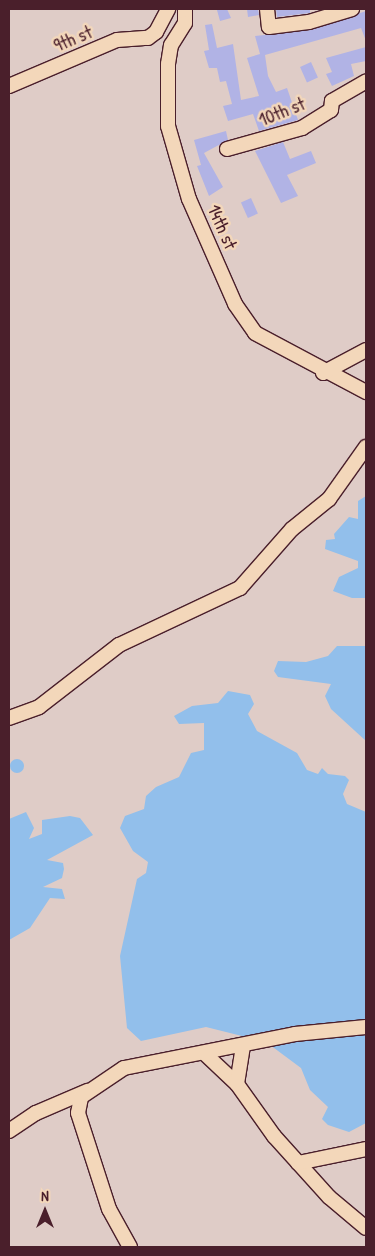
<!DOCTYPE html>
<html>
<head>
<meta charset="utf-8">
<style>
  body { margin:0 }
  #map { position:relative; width:375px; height:1256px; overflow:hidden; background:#dfccc7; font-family:"Patrick Hand",sans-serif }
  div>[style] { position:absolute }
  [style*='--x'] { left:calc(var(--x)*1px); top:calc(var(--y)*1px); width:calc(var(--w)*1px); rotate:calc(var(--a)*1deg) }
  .water>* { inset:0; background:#92bfeb }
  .round { border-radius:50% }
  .building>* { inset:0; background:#b1b3e5; transform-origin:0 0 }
  .roads { filter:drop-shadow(1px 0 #4a1f2b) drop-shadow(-1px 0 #4a1f2b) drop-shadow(0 1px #4a1f2b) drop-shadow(0 -1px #4a1f2b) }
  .minor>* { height:14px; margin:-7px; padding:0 7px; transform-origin:7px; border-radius:7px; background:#f3d7ba }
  span { translate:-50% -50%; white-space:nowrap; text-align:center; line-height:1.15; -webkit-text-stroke:5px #f3d7ba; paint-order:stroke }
  .street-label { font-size:19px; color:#4a1f2b }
  .frame { position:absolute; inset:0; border:10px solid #4a1f2b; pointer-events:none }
  .north { position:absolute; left:20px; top:1186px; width:50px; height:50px; -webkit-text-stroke:4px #f3d7ba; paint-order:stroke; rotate:0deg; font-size:14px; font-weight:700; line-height:20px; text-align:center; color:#4a1f2b }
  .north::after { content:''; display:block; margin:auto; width:18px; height:22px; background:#4a1f2b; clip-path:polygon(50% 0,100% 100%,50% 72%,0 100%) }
</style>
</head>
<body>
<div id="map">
  <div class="water">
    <div style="clip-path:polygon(366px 496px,366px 598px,352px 598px,333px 591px,339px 577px,358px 568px,358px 561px,325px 549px,326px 540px,335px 539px,334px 534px,349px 517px,358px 519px,358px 501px)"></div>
    <div style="clip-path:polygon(337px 646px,366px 646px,366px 741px,331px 709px,325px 696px,331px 684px,278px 677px,274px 671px,278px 661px,306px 662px,328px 656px)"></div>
    <div style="clip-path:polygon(228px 691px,250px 695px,254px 704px,248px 714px,257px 731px,297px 753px,307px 770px,318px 774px,322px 768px,328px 774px,345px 776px,349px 780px,343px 794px,347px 804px,366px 812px,366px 1123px,349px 1132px,328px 1125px,322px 1119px,328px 1107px,310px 1090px,301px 1068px,266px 1042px,206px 1027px,141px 1041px,127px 1028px,120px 956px,137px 879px,146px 873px,148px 862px,133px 851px,120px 828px,125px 816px,144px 809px,146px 796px,156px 787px,179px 777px,191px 753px,204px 750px,204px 723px,179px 724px,174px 716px,192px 706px,218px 703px)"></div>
    <div class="round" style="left:10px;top:759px;width:14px;height:14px"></div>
    <div style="clip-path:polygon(26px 812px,34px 828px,29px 839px,42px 834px,42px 820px,70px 816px,80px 818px,93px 835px,47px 860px,63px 863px,64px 869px,62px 878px,43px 887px,62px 889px,65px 899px,50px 898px,30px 928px,9px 940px,9px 819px)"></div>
  </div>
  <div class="building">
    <div style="clip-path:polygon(227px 9px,231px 18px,220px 21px,217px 10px)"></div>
    <div style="clip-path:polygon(247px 9px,258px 9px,259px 15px,248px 17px)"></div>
    <div style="clip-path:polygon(276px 9px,310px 9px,310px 13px,277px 17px)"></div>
    <div style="clip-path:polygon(366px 11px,366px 41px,361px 28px,265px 55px,268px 76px,276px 92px,287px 88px,298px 120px,259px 131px,253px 114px,228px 121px,223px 106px,232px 104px,226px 81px,220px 82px,217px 68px,209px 68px,204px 51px,209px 50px,205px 25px,212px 24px,217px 48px,233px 44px,241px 100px,259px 96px,247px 58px,260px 54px,255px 36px,311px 30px)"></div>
    <div style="clip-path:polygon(366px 47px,366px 61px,351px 64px,354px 76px,332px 86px,326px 74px,332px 72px,326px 58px)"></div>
    <div style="left:311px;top:62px;width:17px;height:12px;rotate:66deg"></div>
    <div style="clip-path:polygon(226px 131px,228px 140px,204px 153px,223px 187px,209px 196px,197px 166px,201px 165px,194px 140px)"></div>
    <div style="clip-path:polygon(283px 142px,290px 159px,311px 151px,316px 163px,287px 175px,298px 196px,281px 203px,255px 151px)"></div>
    <div style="left:251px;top:198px;width:17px;height:11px;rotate:66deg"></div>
  </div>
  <div class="roads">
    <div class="minor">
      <div style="--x:185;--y:9;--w:14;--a:90"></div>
      <div style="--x:185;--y:23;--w:26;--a:122"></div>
      <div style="--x:171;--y:45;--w:19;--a:99"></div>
      <div style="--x:168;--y:64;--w:62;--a:90"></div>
      <div style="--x:168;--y:126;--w:76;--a:74"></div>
      <div style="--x:189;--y:199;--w:115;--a:66.3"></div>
      <div style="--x:235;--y:304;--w:35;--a:55"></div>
      <div style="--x:255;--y:333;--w:126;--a:28"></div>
      <div style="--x:267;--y:9;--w:18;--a:84"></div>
      <div style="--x:269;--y:27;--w:40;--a:-7.1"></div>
      <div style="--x:309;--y:22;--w:45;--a:-16.8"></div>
      <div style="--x:9;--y:86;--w:117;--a:-23.1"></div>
      <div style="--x:117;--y:40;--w:31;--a:-4"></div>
      <div style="--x:148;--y:38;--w:10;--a:-37"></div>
      <div style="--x:156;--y:32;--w:26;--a:-62"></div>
      <div style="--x:227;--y:149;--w:78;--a:-15.6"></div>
      <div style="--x:302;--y:128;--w:34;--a:-32"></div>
      <div style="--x:331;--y:110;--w:9;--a:-84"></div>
      <div style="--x:332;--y:101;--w:39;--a:-30"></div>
      <div style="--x:323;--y:373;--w:49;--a:-28.1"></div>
      <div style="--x:9;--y:718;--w:32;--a:-20"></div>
      <div style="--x:39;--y:707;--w:101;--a:-37.8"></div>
      <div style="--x:119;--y:645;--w:134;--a:-25.2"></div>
      <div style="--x:240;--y:588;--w:79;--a:-48.6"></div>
      <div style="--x:292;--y:529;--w:48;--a:-39"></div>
      <div style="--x:329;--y:499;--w:64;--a:-54.6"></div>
      <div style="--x:204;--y:1053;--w:45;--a:43.2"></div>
      <div style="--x:237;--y:1084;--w:64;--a:54.6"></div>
      <div style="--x:274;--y:1136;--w:82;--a:48"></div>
      <div style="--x:329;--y:1197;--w:48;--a:40"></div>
      <div style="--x:237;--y:1084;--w:37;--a:-81"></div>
      <div style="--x:9;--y:1131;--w:32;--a:-34"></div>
      <div style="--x:36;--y:1113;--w:56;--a:-23.3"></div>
      <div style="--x:298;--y:1163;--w:69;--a:-11.6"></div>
      <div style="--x:130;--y:1247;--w:43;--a:-118.9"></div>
      <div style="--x:109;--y:1209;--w:101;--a:-107.9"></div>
      <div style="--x:78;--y:1113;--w:16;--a:-79"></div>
      <div style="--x:81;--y:1097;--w:52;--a:-34"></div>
      <div style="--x:124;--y:1068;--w:174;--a:-11.2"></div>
      <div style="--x:295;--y:1034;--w:71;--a:-5.6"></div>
    </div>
  </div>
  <div class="street-label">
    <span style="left:73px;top:39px;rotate:-23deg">9th st</span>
    <span style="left:282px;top:112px;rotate:-22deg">10th st</span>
    <span style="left:222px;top:227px;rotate:66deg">14th st</span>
  </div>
  <div class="frame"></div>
  <div class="north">N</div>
</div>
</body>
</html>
